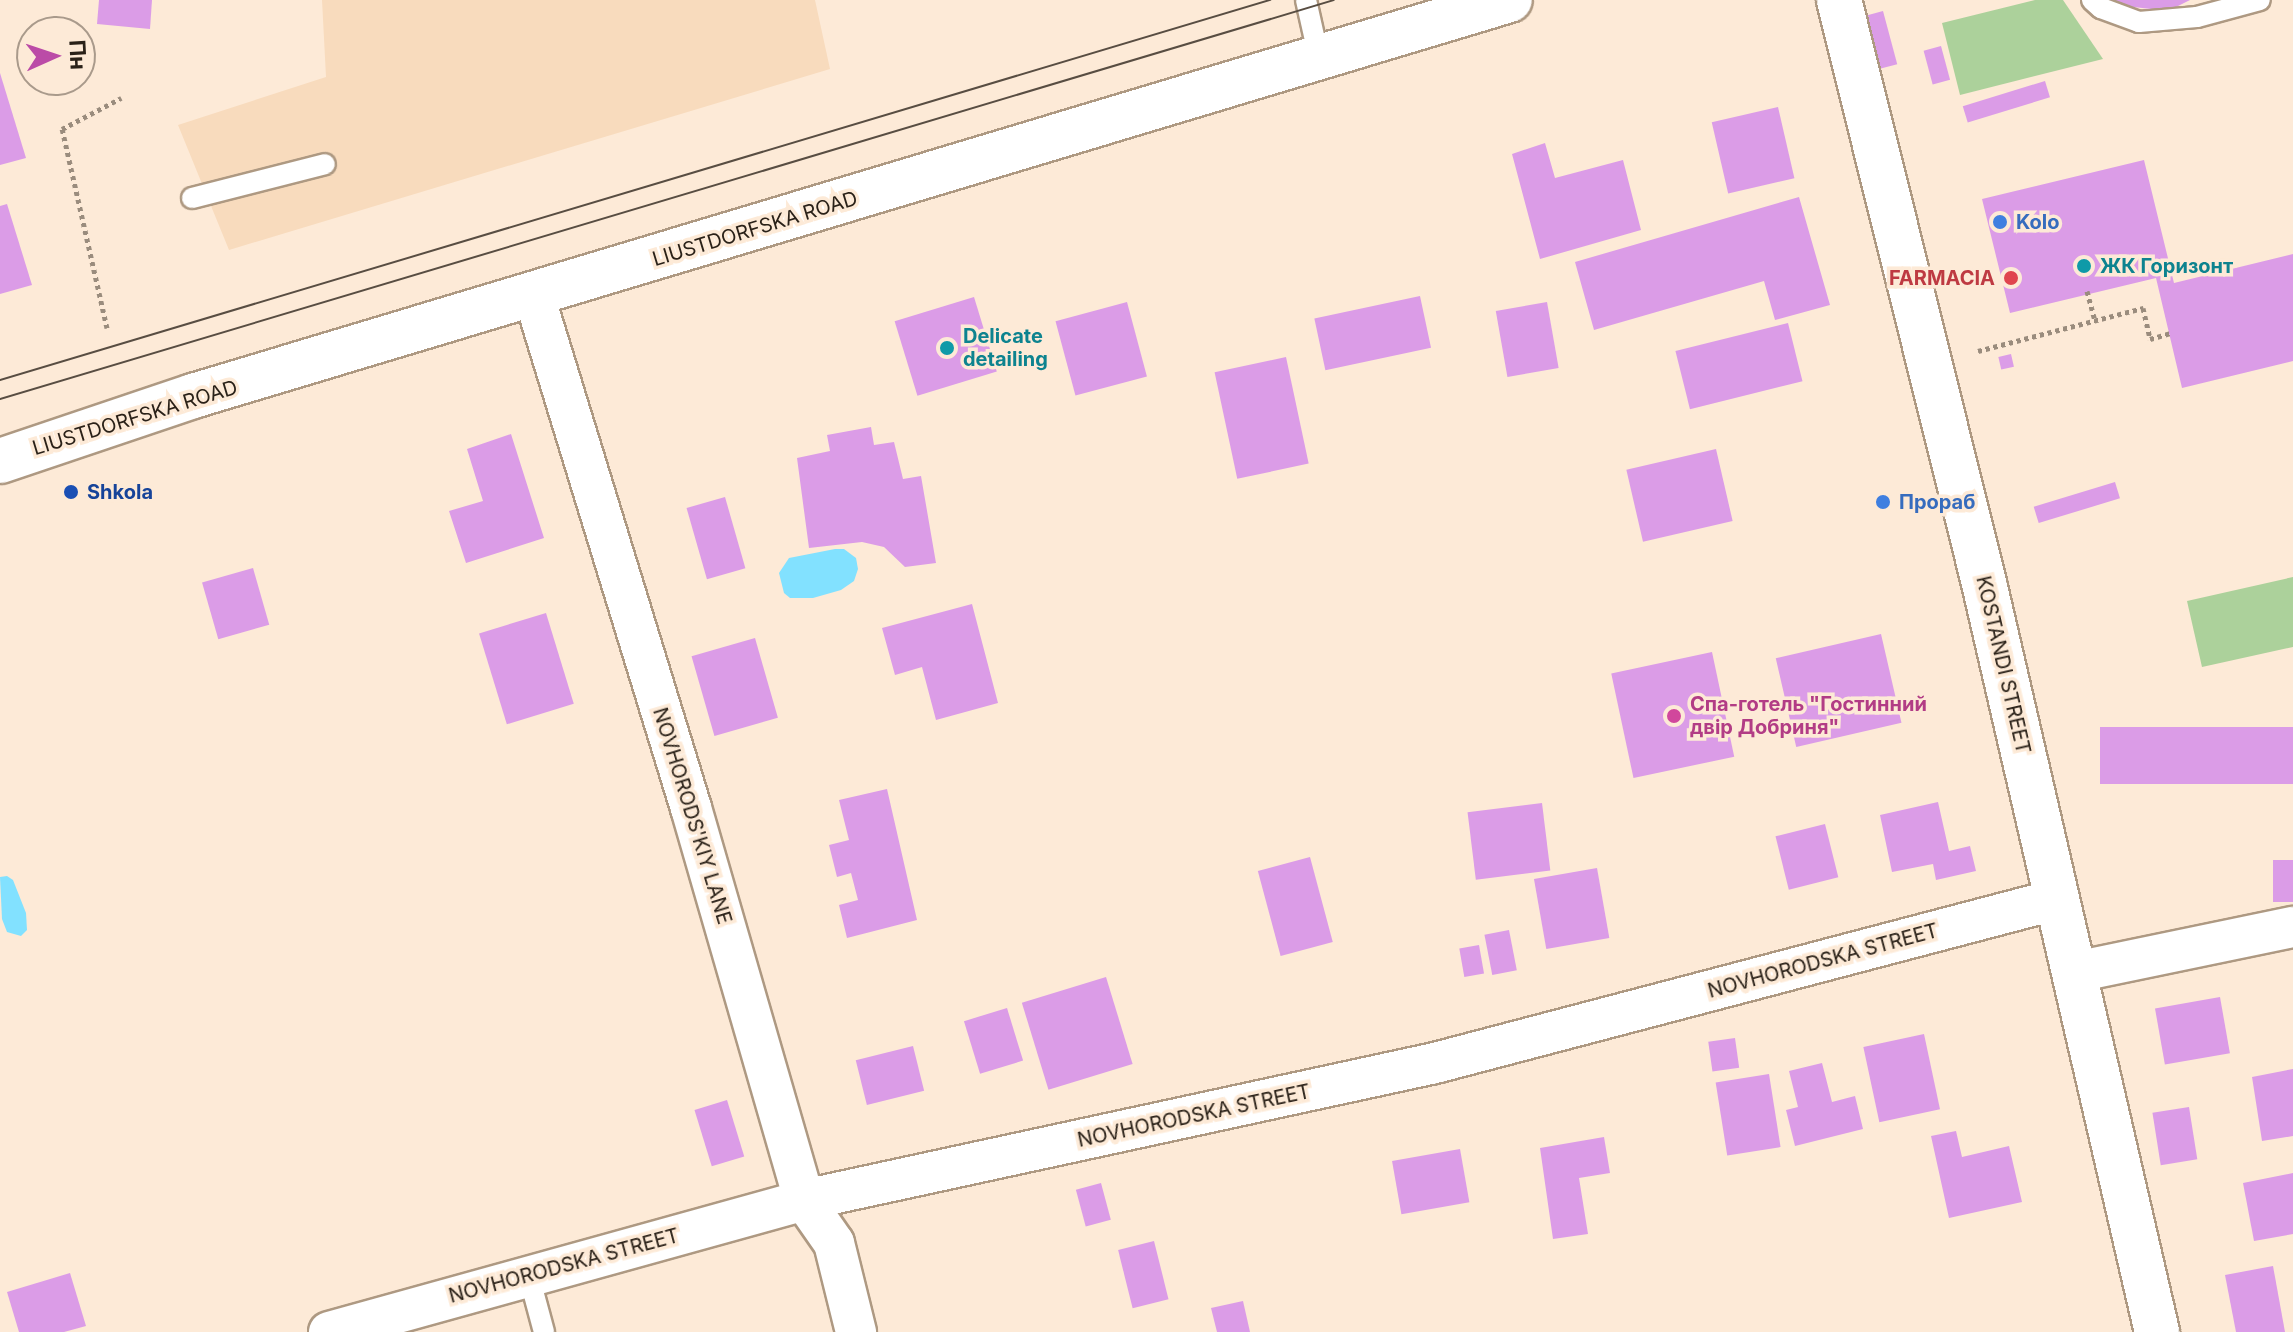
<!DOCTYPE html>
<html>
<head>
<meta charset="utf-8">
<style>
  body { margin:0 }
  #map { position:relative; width:2293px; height:1332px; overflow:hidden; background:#fdead7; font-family:Inter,sans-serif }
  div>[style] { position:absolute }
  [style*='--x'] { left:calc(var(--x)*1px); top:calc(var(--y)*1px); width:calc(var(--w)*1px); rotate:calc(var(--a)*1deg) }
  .built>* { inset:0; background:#f8dbbd }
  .green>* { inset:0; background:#acd19b }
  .water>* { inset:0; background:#82e1ff }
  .building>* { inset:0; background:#db9ce7; transform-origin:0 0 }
  .path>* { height:5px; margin-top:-2.5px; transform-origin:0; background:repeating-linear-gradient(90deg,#9a8c7d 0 4px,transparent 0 8px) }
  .roads { filter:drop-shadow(2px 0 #ae9982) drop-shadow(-2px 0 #ae9982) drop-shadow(0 2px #ae9982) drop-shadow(0 -2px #ae9982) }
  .lane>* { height:20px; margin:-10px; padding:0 10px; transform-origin:10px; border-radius:10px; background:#fff }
  .street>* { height:40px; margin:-20px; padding:0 20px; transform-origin:20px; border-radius:20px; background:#fff }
  .secondary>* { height:44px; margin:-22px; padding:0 22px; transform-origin:22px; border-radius:22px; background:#fff }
  .primary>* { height:44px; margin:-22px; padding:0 22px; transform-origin:22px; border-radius:22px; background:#fff }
  .tram>* { height:2px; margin:-1px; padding:0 1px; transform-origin:1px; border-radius:1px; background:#584d42 }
  .dots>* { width:22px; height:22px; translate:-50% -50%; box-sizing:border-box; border:4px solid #fdead7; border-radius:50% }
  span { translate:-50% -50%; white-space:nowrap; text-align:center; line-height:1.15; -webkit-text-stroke:7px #fdead7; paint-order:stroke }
  .shop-label { font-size:20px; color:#366cbe; font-weight:700 }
  .left { translate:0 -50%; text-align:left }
  .street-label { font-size:20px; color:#2a2118 }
  .culture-label { font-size:20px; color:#0d838f; font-weight:700 }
  .health-label { font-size:20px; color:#be3a42; font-weight:700 }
  .right { translate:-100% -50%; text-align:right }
  .transit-label { font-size:20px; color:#164399; font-weight:700 }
  .hotel-label { font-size:20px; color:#b23c85; font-weight:700 }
  .north { position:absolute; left:16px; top:16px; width:80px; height:80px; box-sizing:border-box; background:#fdead7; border:2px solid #a99a8b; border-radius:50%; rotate:87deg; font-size:22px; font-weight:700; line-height:32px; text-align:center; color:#2a2118 }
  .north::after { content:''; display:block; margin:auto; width:28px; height:36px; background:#bb4ba7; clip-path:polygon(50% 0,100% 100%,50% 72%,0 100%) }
</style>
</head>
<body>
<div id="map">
  <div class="built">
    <div style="clip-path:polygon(322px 0,815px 0,830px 69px,229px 250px,178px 125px,326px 77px)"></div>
  </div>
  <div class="green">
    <div style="clip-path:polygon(2035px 0,2063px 0,2103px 59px,1960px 95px,1942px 23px)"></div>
    <div style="clip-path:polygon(2293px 577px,2293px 647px,2202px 667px,2187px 601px)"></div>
  </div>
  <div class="water">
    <div style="clip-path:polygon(835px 549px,844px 549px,856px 558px,858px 569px,854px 581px,841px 590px,813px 598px,790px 598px,784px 593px,779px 573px,789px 558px)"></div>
    <div style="clip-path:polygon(7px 876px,13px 880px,26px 913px,27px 930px,21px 936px,7px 932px,2px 919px,0 877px)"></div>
  </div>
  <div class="building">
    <div style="clip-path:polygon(99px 0,152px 0,150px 29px,97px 24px)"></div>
    <div style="clip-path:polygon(2107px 0,2190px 0,2176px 7px,2151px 9px,2116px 5px)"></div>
    <div style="left:1883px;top:11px;width:55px;height:18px;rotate:75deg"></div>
    <div style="left:1941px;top:46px;width:35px;height:18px;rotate:75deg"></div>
    <div style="clip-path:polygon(0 73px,26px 158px,0 165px)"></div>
    <div style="left:2045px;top:81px;width:17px;height:86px;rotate:73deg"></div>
    <div style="left:1778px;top:107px;width:73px;height:68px;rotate:77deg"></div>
    <div style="clip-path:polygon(1545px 143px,1555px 178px,1623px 160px,1641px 230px,1540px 259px,1512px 154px)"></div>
    <div style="clip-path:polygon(2144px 160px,2174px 283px,2293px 254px,2293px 361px,2182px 388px,2156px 278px,2010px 313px,1982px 199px)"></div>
    <div style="clip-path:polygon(1799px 197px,1830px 305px,1775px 320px,1764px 281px,1594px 330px,1575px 262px)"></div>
    <div style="clip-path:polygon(7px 204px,32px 285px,0 294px,0 206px)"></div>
    <div style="left:1420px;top:296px;width:53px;height:108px;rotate:78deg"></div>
    <div style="left:974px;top:297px;width:78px;height:83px;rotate:73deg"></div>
    <div style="left:1127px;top:302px;width:77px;height:74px;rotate:75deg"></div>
    <div style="left:1547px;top:302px;width:67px;height:52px;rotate:80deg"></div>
    <div style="left:1788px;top:323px;width:60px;height:116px;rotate:76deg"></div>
    <div style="left:2011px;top:354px;width:13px;height:13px;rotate:77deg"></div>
    <div style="left:1286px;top:357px;width:109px;height:73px;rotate:78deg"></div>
    <div style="clip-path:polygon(871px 427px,874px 445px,894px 442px,903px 479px,921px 476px,936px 563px,905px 567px,884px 547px,862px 542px,809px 548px,797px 458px,830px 451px,827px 435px)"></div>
    <div style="clip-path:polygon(511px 434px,544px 538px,466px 563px,449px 511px,483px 501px,467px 449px)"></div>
    <div style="left:1716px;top:449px;width:74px;height:92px;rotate:77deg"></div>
    <div style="left:2115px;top:482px;width:17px;height:85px;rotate:73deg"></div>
    <div style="left:725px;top:497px;width:74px;height:40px;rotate:74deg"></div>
    <div style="left:253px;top:568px;width:59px;height:53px;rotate:74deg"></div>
    <div style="clip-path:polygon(972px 604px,998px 703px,936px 720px,922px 667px,895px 675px,882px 628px)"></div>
    <div style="left:546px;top:613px;width:95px;height:70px;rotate:73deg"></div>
    <div style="left:1881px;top:634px;width:91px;height:108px;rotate:77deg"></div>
    <div style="left:755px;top:638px;width:83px;height:66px;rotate:74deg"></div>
    <div style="left:1712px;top:652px;width:107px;height:103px;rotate:78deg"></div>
    <div style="left:2293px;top:727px;width:57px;height:193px;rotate:90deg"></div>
    <div style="clip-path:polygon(887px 789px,917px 920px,847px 938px,839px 905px,858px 900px,851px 873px,837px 877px,829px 845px,849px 840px,839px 800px)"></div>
    <div style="clip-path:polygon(1938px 802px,1949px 851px,1970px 846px,1976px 871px,1936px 880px,1933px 864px,1892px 872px,1880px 815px)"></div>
    <div style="left:1542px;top:803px;width:68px;height:75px;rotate:83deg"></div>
    <div style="left:1825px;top:824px;width:55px;height:51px;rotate:76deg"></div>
    <div style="left:1310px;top:857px;width:88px;height:54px;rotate:75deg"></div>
    <div style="left:2293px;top:860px;width:42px;height:20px;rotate:90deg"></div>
    <div style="left:1597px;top:868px;width:71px;height:64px;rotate:80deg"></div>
    <div style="left:1509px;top:930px;width:41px;height:25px;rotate:79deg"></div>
    <div style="left:1479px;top:945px;width:29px;height:20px;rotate:80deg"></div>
    <div style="left:1106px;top:977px;width:91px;height:88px;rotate:73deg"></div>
    <div style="left:2220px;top:997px;width:57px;height:66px;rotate:80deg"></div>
    <div style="left:1007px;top:1008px;width:55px;height:45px;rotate:73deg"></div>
    <div style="left:1924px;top:1034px;width:77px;height:62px;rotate:78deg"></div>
    <div style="left:1735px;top:1038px;width:30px;height:27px;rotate:82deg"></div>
    <div style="left:913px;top:1046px;width:46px;height:59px;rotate:76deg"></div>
    <div style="clip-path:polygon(1822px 1063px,1832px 1102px,1855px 1096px,1863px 1129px,1795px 1146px,1786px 1110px,1798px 1107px,1789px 1071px)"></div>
    <div style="clip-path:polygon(2293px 1069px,2293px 1136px,2262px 1141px,2252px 1077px)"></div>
    <div style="left:1769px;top:1074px;width:74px;height:54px;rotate:81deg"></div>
    <div style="left:727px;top:1100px;width:59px;height:34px;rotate:73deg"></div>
    <div style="left:2189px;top:1107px;width:53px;height:37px;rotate:81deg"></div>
    <div style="clip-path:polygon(1956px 1131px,1962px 1157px,2009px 1146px,2022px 1202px,1949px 1218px,1931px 1136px)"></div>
    <div style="clip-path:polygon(1604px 1137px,1610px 1173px,1579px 1178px,1588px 1234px,1553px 1239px,1540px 1148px)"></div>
    <div style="left:1460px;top:1149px;width:54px;height:69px;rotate:80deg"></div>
    <div style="clip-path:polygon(2293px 1173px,2293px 1234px,2254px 1241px,2243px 1183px)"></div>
    <div style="left:1101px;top:1183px;width:38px;height:26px;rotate:75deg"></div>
    <div style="left:1154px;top:1241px;width:60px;height:37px;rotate:76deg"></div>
    <div style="clip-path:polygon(2273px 1266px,2285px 1332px,2236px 1332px,2225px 1275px)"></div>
    <div style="clip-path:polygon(70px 1273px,86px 1326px,64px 1332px,19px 1332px,7px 1292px)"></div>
    <div style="clip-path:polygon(1243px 1301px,1250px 1332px,1217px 1332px,1211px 1308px)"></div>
  </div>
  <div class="path">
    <div style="--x:2087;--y:291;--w:30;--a:75"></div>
    <div style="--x:107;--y:328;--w:204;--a:-102.7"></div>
    <div style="--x:62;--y:129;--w:67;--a:-27.7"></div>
    <div style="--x:1978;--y:351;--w:171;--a:-14.6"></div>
    <div style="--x:2143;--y:308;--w:32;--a:77"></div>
    <div style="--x:2150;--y:339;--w:22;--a:-16"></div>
  </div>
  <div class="roads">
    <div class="lane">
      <div style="--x:1306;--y:0;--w:59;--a:77.4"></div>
      <div style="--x:2092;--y:0;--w:12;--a:42"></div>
      <div style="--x:2101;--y:8;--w:40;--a:20.2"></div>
      <div style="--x:2139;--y:22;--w:58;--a:-4.9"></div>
      <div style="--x:2197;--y:17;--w:65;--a:-15.1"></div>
      <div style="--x:192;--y:198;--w:137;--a:-14.3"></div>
      <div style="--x:529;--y:1276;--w:58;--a:75"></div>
    </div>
    <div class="street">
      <div style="--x:534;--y:296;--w:536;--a:72.95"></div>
      <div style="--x:691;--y:808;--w:408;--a:73.9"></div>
      <div style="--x:804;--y:1200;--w:52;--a:55.1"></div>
      <div style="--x:834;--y:1243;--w:92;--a:76.1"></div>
      <div style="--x:2075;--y:972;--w:223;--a:-11.7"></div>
      <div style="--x:329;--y:1332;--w:493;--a:-15.5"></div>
      <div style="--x:804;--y:1200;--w:646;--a:-12.25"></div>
      <div style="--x:1435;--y:1063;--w:644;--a:-14.75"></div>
    </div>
    <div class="secondary">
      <div style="--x:1839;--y:0;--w:601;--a:76.03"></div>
      <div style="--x:1984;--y:583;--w:769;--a:76.99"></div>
    </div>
    <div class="primary">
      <div style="--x:0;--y:461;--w:204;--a:-18.6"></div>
      <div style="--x:193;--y:396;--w:1375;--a:-16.74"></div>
    </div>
  </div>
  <div class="tram">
    <div style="--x:0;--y:380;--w:1326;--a:-16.66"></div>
    <div style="--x:0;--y:399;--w:1392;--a:-16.65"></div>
  </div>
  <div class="dots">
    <div style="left:2000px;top:222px;background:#3f7fe0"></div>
    <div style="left:2084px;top:266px;background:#0f9aa8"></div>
    <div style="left:2011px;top:278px;background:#e0444e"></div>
    <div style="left:947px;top:348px;background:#0f9aa8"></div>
    <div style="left:71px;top:492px;background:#1a4fb4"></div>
    <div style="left:1883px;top:502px;background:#3f7fe0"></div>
    <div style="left:1674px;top:716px;background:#d1479c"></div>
  </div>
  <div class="shop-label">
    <span class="left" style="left:2016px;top:222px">Kolo</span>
    <span class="left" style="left:1899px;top:502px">Прораб</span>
  </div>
  <div class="street-label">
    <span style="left:755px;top:229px;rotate:-17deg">LIUSTDORFSKA ROAD</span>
    <span style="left:135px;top:418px;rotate:-17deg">LIUSTDORFSKA ROAD</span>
    <span style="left:2003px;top:665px;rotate:77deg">KOSTANDI STREET</span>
    <span style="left:692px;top:816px;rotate:73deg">NOVHORODS'KIY LANE</span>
    <span style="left:1823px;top:961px;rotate:-15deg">NOVHORODSKA STREET</span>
    <span style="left:1194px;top:1116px;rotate:-12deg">NOVHORODSKA STREET</span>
    <span style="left:564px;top:1266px;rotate:-15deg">NOVHORODSKA STREET</span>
  </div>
  <div class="culture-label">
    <span class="left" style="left:2100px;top:266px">ЖК Горизонт</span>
    <span class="left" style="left:963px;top:348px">Delicate<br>detailing</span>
  </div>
  <div class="health-label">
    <span class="right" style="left:1995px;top:278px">FARMACIA</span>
  </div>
  <div class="transit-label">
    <span class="left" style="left:87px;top:492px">Shkola</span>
  </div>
  <div class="hotel-label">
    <span class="left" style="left:1690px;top:716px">Спа-готель "Гостинний<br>двір Добриня"</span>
  </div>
  <div class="north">Пн</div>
</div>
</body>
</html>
